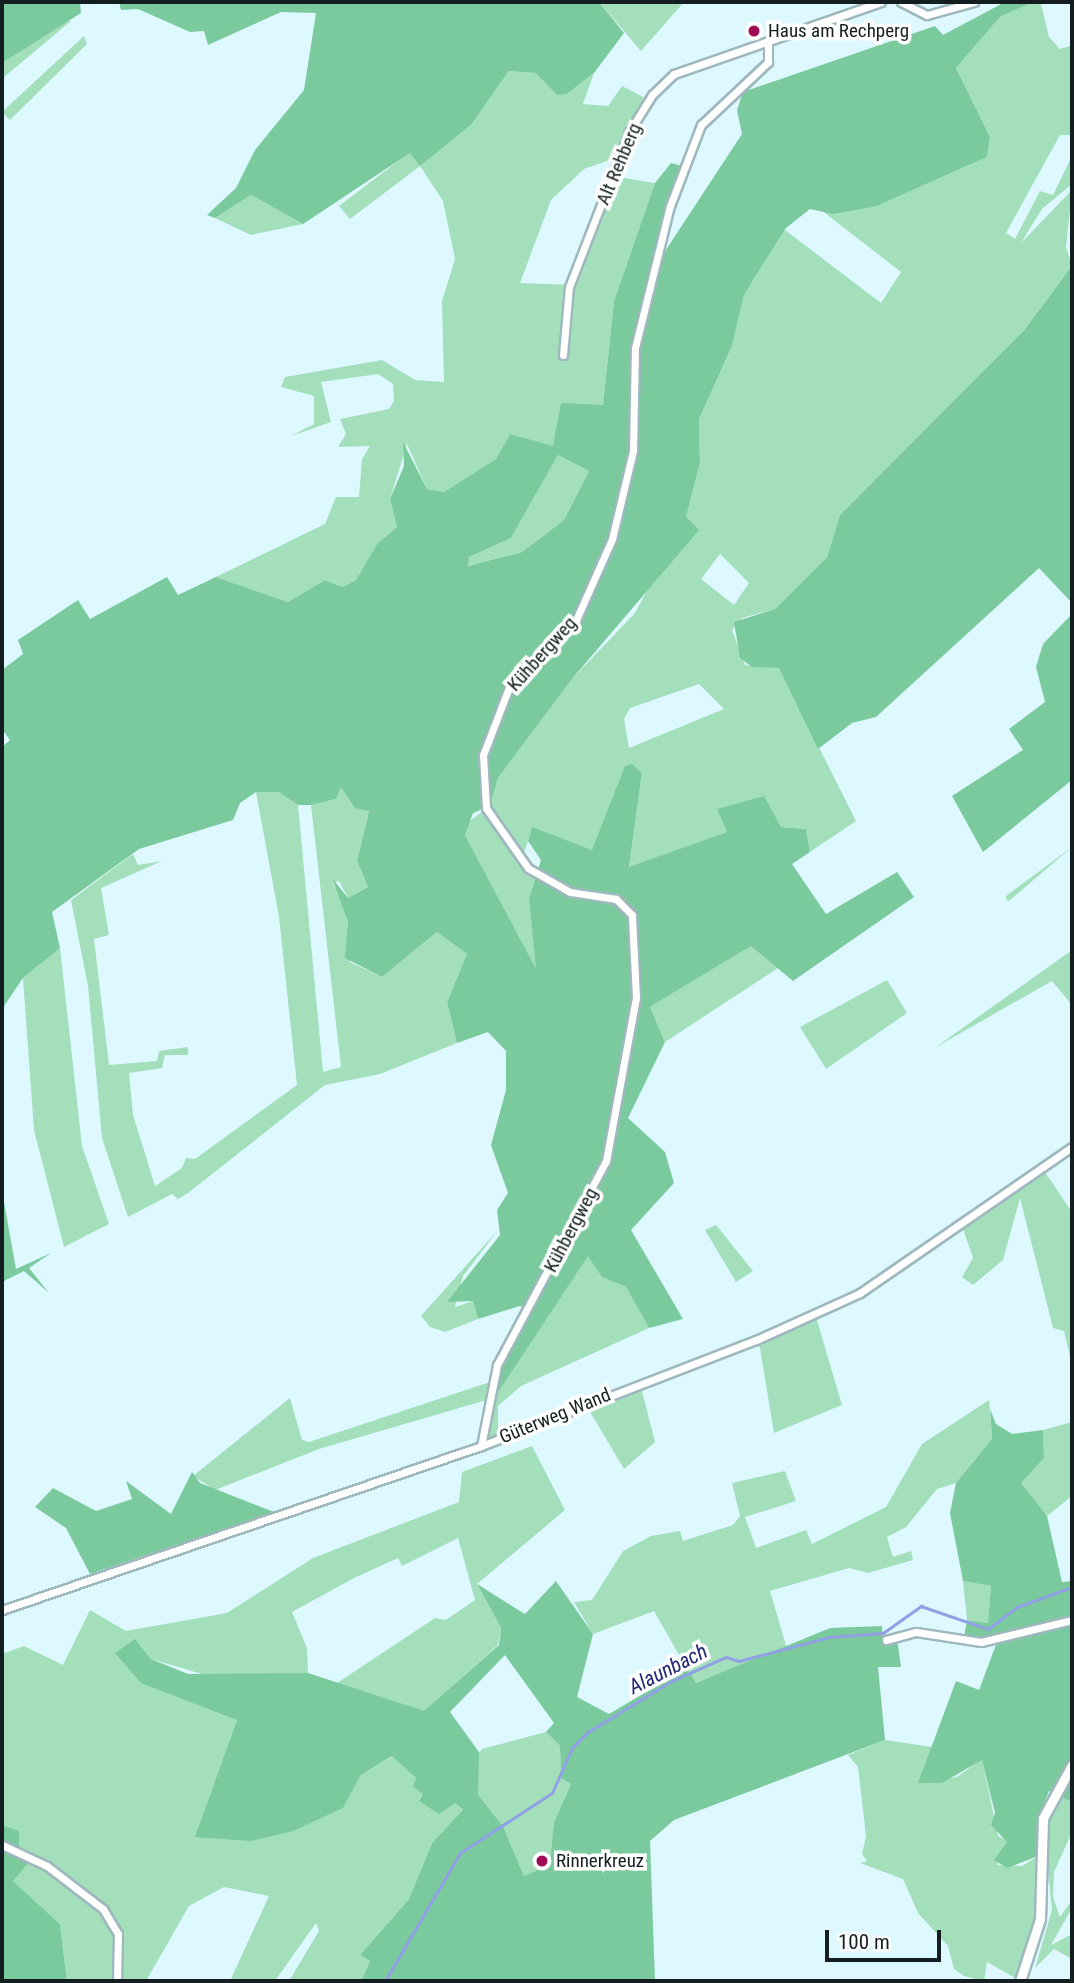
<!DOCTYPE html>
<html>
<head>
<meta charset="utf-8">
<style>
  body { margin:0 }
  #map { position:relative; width:1074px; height:1983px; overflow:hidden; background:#ddf8ff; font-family:"Roboto Condensed",sans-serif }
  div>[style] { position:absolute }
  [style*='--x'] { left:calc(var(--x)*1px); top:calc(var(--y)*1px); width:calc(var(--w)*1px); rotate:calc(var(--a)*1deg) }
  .green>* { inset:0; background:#a4dfbc }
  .forest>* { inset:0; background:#7bca9d }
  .stream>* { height:2.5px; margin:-1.25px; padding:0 1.25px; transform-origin:1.25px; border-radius:1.25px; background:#90a1e5 }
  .roads { filter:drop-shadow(2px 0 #9eb8be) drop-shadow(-2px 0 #9eb8be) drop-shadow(0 2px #9eb8be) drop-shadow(0 -2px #9eb8be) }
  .minor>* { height:7px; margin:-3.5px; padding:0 3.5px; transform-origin:3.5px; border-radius:3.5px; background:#fff }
  .tertiary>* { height:9px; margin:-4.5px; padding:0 4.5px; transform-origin:4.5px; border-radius:4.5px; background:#fff }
  .dots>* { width:19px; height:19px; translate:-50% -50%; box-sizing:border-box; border:4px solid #fff; border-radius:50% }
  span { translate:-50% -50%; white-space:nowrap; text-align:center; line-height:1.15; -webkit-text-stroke:7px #fff; paint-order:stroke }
  .poi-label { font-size:19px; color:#141e20 }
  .left { translate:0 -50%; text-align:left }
  .street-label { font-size:19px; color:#141e20 }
  .water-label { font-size:21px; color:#222876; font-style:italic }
  .frame { position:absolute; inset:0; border:4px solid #141e20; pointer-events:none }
  .scale { position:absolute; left:825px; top:1930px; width:116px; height:32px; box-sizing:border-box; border:4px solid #141e20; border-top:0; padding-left:9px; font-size:21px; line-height:24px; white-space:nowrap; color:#141e20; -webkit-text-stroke:5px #fff; paint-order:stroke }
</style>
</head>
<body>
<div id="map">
  <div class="green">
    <div style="clip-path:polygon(599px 2px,684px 2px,641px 51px)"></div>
    <div style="clip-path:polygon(evenodd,1033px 2px,1067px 2px,1041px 4px,1049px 37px,1060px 49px,1072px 45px,1072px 135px,1060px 135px,1006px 233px,1015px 239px,1040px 191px,1053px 195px,1072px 156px,1072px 184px,1042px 209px,1021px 243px,1072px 190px,1066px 247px,1072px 266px,1025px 329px,840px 515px,827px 557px,775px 609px,742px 618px,732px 630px,745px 665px,779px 668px,856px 821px,810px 852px,806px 829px,781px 827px,763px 796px,727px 832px,629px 868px,642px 773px,592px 850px,532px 828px,523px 856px,538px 870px,529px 899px,537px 972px,465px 835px,467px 823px,490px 806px,498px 778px,572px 679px,635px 613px,686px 517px,700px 463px,699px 419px,732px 346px,744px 295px,785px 230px,881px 303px,901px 272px,821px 210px,877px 206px,987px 157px,990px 137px,956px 68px,1000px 17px,1033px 2px,720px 554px,749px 583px,734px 605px,701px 579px,720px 554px,1033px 2px,699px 684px,724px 709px,629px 748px,624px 719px,630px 708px,699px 684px)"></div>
    <div style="clip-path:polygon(65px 20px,71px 21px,3px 78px,2px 63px)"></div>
    <div style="clip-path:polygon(84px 36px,87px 44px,10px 120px,2px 112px)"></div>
    <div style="clip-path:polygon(509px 71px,536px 73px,567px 94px,594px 73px,583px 104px,608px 106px,622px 86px,647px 99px,621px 156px,584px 169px,551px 200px,520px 283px,572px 285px,618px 177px,655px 183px,614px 301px,603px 405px,553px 447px,510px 434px,496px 459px,444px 492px,427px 489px,407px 444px,390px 499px,397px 527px,377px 544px,356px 580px,342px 587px,325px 580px,288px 602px,216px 577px,325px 524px,336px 497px,359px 497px,362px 459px,370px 446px,338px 447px,346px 434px,340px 419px,389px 409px,394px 401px,393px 384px,378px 374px,321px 382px,331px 422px,291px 436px,314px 424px,314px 396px,281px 387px,285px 377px,382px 360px,415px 380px,444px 382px,442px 301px,455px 259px,443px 201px,420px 166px,350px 219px,339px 206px,410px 152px,421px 165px,471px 125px)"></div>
    <div style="clip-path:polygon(251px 195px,303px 224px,251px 235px,215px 218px)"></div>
    <div style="clip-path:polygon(558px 455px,589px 471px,564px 520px,522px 552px,467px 566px,469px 557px,511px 538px)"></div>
    <div style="clip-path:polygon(341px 786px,369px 810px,357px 859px,368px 887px,348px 898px,339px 881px,333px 883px,347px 912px,350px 962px,382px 977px,437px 932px,467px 954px,447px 1002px,457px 1043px,380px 1074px,325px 1085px,188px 1193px,178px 1199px,172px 1194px,128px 1217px,102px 1138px,88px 986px,71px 900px,133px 854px,138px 865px,162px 861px,101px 888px,109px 935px,94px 939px,109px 1065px,157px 1061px,159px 1051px,188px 1047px,188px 1055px,165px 1055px,162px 1068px,129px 1073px,133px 1115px,155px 1186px,182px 1168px,186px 1158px,195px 1159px,297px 1085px,279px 917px,256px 792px,279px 791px,298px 805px,323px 1072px,341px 1067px,311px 805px,336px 799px)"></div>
    <div style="clip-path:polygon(1072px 847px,1009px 901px,1006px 899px,1006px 896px)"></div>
    <div style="clip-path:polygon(751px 946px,781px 966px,665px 1042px,650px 1007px)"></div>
    <div style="clip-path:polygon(60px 948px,82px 1146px,109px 1224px,64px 1247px,34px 1130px,23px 978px)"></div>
    <div style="clip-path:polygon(1072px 950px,1072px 1005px,1052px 981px,936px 1047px)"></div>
    <div style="clip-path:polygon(887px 980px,907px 1013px,826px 1069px,800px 1027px)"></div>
    <div style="clip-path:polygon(1043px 1169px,1072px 1212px,1072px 1364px,1064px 1331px,1053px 1328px,1020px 1198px,1003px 1260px,973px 1285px,962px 1277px,973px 1258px,962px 1226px)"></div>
    <div style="clip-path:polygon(716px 1225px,753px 1271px,736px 1282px,705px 1230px)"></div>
    <div style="clip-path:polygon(498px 1230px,463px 1276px,455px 1307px,473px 1301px,478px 1319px,445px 1332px,430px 1327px,421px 1316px)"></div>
    <div style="clip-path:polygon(588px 1255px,603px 1277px,626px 1287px,649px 1328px,521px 1386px,498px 1406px,498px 1437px,489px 1438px,489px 1406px)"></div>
    <div style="clip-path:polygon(816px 1317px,842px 1405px,774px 1433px,759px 1342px)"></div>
    <div style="clip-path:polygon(493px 1381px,490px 1399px,319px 1449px,215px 1490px,193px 1476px,290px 1398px,302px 1440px,309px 1442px)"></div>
    <div style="clip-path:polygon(641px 1387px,655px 1442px,624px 1469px,587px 1407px)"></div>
    <div style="clip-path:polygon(989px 1400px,992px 1439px,956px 1483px,937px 1489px,906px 1527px,887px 1537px,893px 1557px,911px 1551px,913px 1560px,868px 1573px,849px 1568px,770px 1591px,787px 1649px,695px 1683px,654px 1611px,593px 1634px,574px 1602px,592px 1600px,623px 1551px,651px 1536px,680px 1531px,683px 1541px,733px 1525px,740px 1516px,732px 1483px,785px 1471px,796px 1501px,745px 1517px,756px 1548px,806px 1530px,812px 1544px,886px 1507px,922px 1444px)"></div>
    <div style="clip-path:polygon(1072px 1422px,1072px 1496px,1047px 1516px,1020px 1483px,1044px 1458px,1043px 1430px)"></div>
    <div style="clip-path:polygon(532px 1446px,565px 1510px,477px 1584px,501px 1628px,498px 1645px,424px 1712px,334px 1685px,435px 1618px,446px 1620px,475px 1600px,458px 1538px,402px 1566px,398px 1558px,354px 1578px,292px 1612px,307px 1648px,308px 1673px,212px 1677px,151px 1659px,139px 1644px,116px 1653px,237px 1720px,196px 1836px,343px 1808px,361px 1775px,393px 1756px,416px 1778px,423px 1794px,419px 1800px,455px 1803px,463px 1811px,432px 1843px,409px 1899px,360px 1955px,370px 1961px,361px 1981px,289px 1981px,319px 1931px,316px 1923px,275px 1981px,230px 1981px,269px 1896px,224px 1887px,189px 1906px,146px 1981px,67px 1981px,60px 1924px,13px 1881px,19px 1852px,2px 1825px,2px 1654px,24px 1646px,63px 1665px,90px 1610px,126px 1631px,227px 1613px,313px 1558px,459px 1502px,462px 1472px)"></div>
    <div style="clip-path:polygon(963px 1581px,991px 1586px,988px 1623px,967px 1620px)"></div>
    <div style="clip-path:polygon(546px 1732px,560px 1746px,561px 1778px,571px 1784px,554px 1822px,551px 1865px,524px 1876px,503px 1826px,478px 1795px,477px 1756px,482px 1749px)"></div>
    <div style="clip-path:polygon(885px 1740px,932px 1747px,919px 1783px,957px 1777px,982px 1759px,998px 1836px,1007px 1841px,997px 1865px,1022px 1866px,1038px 1856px,1037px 1918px,1017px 1979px,987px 1962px,984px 1981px,964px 1976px,954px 1969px,948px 1946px,918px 1913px,903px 1879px,860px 1863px,867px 1861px,862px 1854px,866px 1836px,858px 1767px,848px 1755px)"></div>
    <div style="clip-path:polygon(1056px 1794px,1072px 1802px,1072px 1832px,1054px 1872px,1053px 1897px,1060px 1917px,1072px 1900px,1072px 1908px,1051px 1945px,1072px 1934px,1072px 1959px,1054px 1949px,1035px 1968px,1052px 1910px,1045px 1838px)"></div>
  </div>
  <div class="forest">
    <div style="clip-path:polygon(2px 2px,80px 2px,81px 13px,2px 63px,2px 79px)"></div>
    <div style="clip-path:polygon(119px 2px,599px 2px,624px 33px,594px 73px,567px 94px,557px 95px,536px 73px,509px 71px,471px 125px,420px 166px,410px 153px,303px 224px,251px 195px,215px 218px,207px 215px,236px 188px,255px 150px,304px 90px,316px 13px,281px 12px,208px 45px,204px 31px,190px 32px,138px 9px,121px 10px)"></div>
    <div style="clip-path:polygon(evenodd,1005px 2px,1033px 2px,1000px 17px,956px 68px,990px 137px,987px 157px,877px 206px,833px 214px,810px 209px,786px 228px,744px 295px,732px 346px,699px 419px,700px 463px,686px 517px,699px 530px,572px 679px,498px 778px,490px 806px,473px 813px,465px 835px,536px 969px,529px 899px,541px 860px,528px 841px,532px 827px,592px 850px,625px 766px,632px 764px,642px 773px,629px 867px,727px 832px,717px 809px,764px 796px,781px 827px,806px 829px,810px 852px,792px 864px,826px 914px,897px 872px,914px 897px,793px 981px,751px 946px,650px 1007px,665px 1042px,628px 1118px,665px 1152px,674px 1183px,631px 1230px,683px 1319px,649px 1328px,626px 1287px,602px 1277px,588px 1256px,489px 1406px,493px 1381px,529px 1309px,520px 1306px,478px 1319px,473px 1301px,447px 1302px,500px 1235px,497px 1210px,508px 1193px,491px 1145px,506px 1090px,506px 1051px,488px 1032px,457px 1043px,447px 1002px,467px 954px,437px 932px,382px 977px,345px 958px,348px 922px,332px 878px,348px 898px,368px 887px,357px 860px,369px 811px,355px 808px,341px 787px,336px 799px,311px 805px,298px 805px,279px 792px,256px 792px,240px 803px,233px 820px,139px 849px,52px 912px,60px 948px,23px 978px,2px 1009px,2px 747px,10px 740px,2px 729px,2px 670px,23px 654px,18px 640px,78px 600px,90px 619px,167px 577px,178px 595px,216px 577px,288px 602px,325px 580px,342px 587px,356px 580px,377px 544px,397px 527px,390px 499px,404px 466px,403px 442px,427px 489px,444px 492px,496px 459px,510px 434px,553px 446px,561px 403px,603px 405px,614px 301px,655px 183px,671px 163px,686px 167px,652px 256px,660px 259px,742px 134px,737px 110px,743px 92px,935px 26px,943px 35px,1005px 2px,558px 455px,589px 471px,564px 520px,522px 552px,468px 566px,469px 557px,511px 538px,558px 455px)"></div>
    <div style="clip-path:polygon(1072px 266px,1072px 603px,1039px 568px,876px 717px,852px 723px,818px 749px,779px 668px,752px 667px,740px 658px,734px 622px,775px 609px,827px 557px,840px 515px,1025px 329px)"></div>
    <div style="clip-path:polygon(1072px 614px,1072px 780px,983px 852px,952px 796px,1023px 750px,1009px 729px,1045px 702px,1036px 667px,1043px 644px)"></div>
    <div style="clip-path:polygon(2px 1191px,16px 1269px,51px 1253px,29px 1268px,49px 1293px,24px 1271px,2px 1282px)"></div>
    <div style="clip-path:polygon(990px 1409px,996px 1424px,1012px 1434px,1043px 1430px,1044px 1458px,1021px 1483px,1047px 1516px,1062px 1582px,1072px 1581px,1072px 1802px,1049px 1791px,1039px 1816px,1038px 1856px,1007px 1868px,994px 1860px,1007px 1842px,991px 1825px,995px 1813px,982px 1760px,942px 1783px,918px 1783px,956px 1681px,979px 1690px,997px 1642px,963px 1643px,967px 1620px,988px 1623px,991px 1586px,963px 1581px,950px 1513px,956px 1483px,992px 1439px)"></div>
    <div style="clip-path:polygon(192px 1472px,200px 1483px,274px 1512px,90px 1574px,66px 1528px,35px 1507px,53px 1488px,96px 1511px,132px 1499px,126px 1481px,171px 1514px)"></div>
    <div style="clip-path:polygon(evenodd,556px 1581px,593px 1634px,577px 1697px,609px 1714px,687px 1668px,696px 1683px,830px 1628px,882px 1626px,883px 1643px,897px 1638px,901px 1667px,878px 1667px,885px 1740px,674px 1820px,650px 1841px,655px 1981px,361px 1981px,370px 1961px,360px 1955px,409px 1899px,432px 1843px,463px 1810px,455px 1803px,439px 1814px,419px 1801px,423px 1794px,413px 1787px,416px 1778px,392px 1756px,361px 1775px,343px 1808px,293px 1831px,251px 1841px,195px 1837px,237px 1720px,141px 1683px,115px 1653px,135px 1639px,151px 1659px,188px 1674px,308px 1673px,424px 1711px,499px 1645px,501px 1628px,477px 1584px,525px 1614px,556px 1581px,505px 1655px,554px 1723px,546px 1732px,560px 1746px,561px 1778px,571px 1784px,554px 1822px,550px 1865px,524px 1876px,503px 1826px,478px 1795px,479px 1752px,450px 1712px,505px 1655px)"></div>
    <div style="clip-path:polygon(2px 1825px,19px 1831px,19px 1852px,34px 1856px,13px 1881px,60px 1924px,67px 1981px,2px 1981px)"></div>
  </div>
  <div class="stream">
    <div style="--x:385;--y:1981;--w:148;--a:-59.6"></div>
    <div style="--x:460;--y:1853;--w:110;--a:-33.1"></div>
    <div style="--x:552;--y:1793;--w:49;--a:-66"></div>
    <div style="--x:572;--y:1748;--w:23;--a:-45"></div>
    <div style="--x:588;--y:1732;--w:96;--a:-31.4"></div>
    <div style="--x:670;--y:1682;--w:61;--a:-24.1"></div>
    <div style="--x:726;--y:1657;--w:14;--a:17"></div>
    <div style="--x:739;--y:1661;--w:93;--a:-14.9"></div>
    <div style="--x:829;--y:1637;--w:54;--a:-4.2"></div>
    <div style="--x:883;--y:1633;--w:47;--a:-35.4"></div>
    <div style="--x:921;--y:1606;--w:71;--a:18.9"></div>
    <div style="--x:988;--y:1629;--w:36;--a:-37"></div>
    <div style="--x:1017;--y:1607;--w:59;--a:-20"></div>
  </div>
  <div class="roads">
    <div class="minor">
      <div style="--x:901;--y:2;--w:29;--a:27"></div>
      <div style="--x:927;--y:15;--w:49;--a:-15.5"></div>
      <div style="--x:563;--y:355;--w:68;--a:-85"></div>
      <div style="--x:569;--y:287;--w:166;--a:-68.8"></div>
      <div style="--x:629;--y:132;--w:44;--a:-58.1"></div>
      <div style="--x:652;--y:95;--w:30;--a:-44"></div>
      <div style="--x:674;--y:74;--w:219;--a:-19.2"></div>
      <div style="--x:481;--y:1446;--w:83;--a:-78.8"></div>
      <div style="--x:497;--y:1365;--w:231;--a:-61.9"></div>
      <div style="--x:606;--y:1161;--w:166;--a:-79.6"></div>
      <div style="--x:636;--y:998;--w:83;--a:-92.8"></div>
      <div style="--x:632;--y:915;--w:23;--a:-135"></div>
      <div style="--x:616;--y:899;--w:47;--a:-171.3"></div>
      <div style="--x:570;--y:892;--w:48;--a:-150.3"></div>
      <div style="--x:528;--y:868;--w:73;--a:-125"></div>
      <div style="--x:486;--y:808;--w:53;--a:-93.2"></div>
      <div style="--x:483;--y:755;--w:70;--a:-69"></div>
      <div style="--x:508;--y:690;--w:98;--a:-45.8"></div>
      <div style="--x:576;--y:620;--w:89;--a:-66"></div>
      <div style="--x:612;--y:539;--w:90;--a:-76.6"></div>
      <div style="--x:633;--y:451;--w:103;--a:-88.9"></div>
      <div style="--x:635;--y:348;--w:146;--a:-76.2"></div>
      <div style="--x:670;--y:206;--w:87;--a:-69.1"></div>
      <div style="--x:701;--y:125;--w:92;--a:-43.2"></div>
      <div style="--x:768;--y:62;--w:20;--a:-90"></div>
      <div style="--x:2;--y:1610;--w:506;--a:-18.9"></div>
      <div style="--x:481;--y:1446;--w:295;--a:-21.1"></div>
      <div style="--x:756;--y:1340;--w:114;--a:-24.3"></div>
      <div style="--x:860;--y:1293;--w:257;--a:-34.6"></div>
      <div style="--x:886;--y:1640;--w:31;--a:-15"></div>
      <div style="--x:916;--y:1632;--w:66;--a:8.7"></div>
      <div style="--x:981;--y:1642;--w:94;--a:-13.6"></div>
      <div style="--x:2;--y:1845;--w:50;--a:25"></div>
      <div style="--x:47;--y:1866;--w:71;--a:37.5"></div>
      <div style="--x:103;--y:1909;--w:29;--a:59"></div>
      <div style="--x:118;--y:1934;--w:47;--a:91.2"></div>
    </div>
    <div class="tertiary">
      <div style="--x:1020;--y:1981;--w:65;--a:-72.1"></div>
      <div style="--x:1040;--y:1919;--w:101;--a:-88.3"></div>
      <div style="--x:1043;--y:1818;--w:60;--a:-61.3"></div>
    </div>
  </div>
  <div class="dots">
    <div style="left:754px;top:31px;background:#9f0b54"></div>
    <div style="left:542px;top:1861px;background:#9f0b54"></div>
  </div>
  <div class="poi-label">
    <span class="left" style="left:768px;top:31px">Haus am Rechperg</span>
    <span class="left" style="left:556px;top:1861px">Rinnerkreuz</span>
  </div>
  <div class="street-label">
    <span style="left:619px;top:164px;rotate:-67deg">Alt Rehberg</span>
    <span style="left:542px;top:654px;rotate:-48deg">Kühbergweg</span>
    <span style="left:571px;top:1230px;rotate:-62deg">Kühbergweg</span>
    <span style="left:555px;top:1416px;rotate:-22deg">Güterweg Wand</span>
  </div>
  <div class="water-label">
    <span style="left:668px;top:1669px;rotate:-27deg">Alaunbach</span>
  </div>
  <div class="frame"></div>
  <div class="scale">100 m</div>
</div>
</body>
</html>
